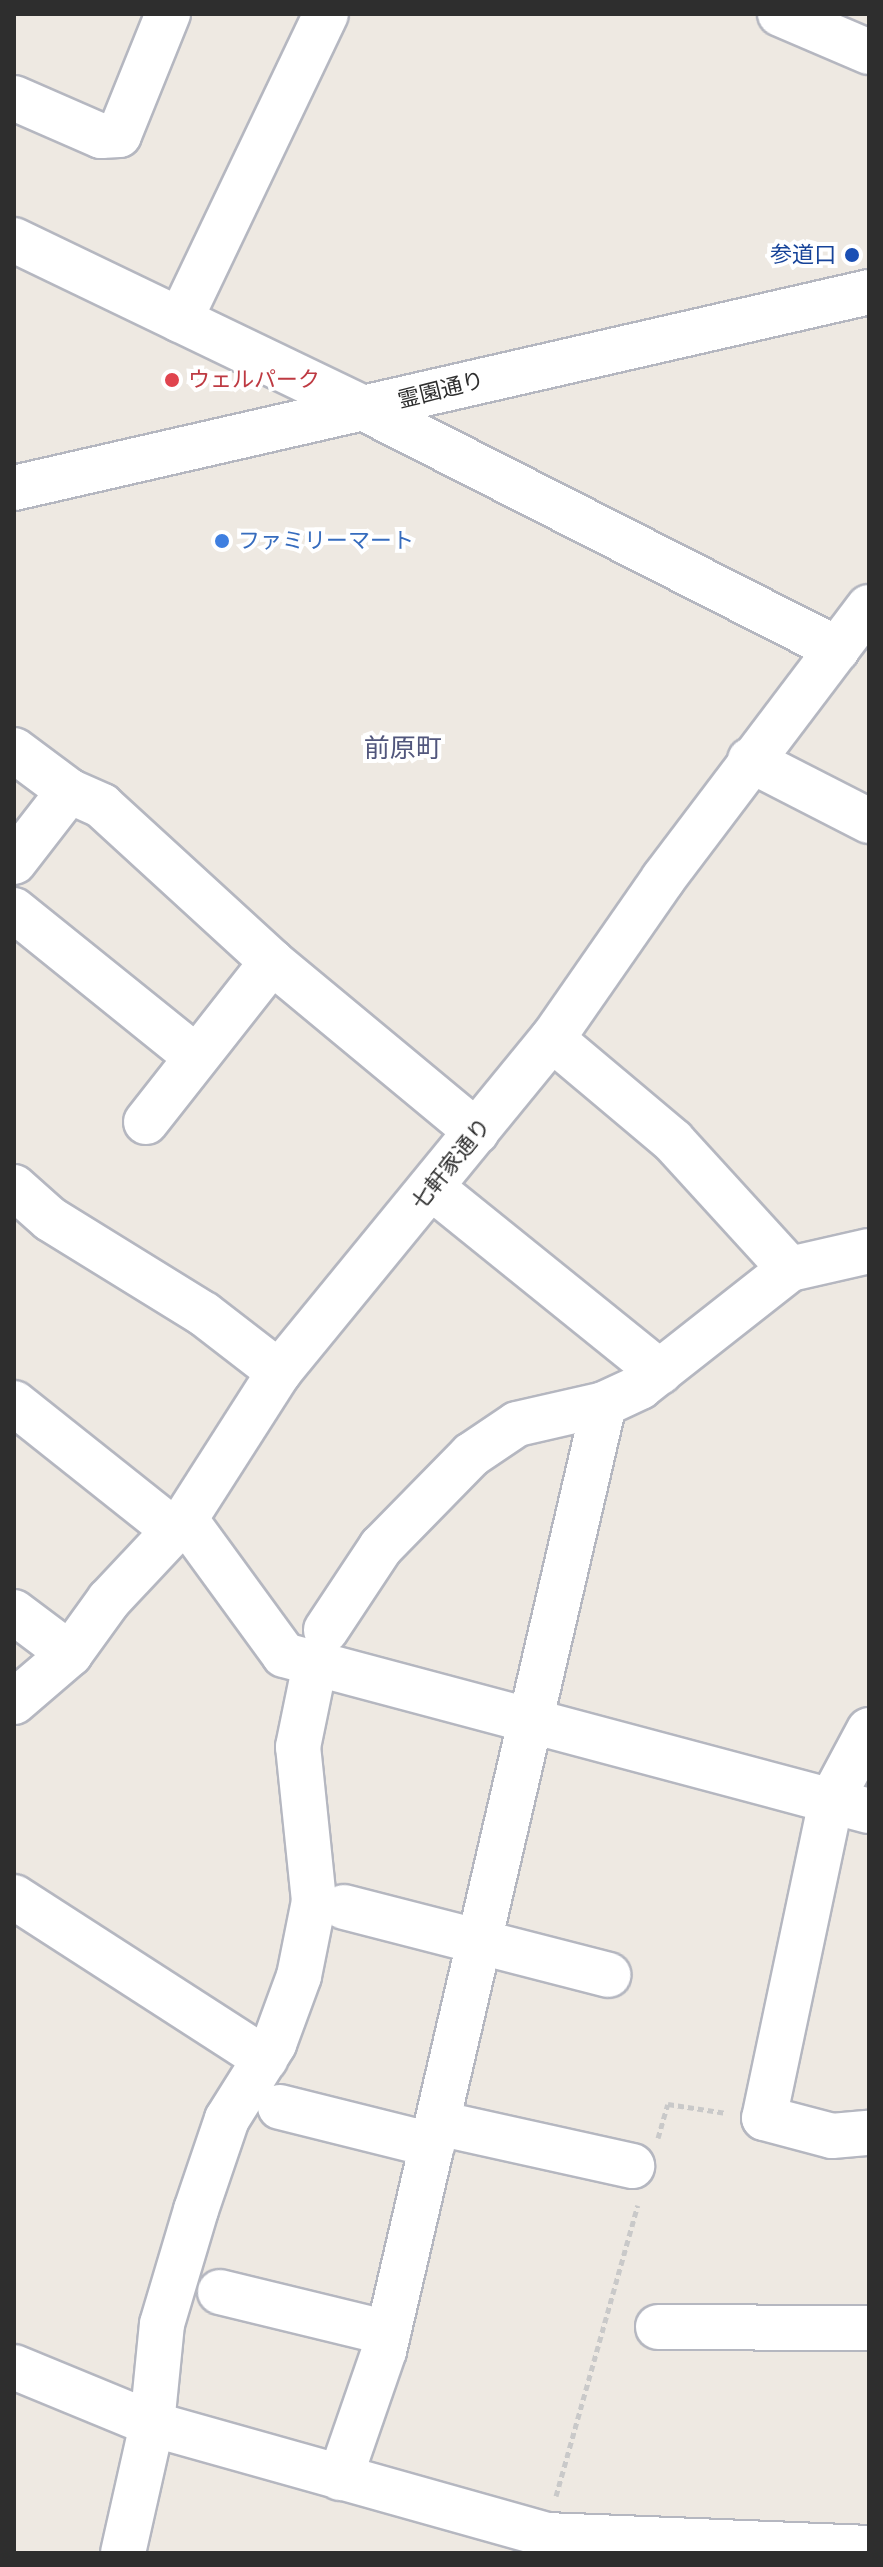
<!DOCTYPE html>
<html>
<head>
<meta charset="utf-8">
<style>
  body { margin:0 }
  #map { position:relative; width:883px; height:2567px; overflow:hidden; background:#eee9e2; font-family:"PT Sans Narrow","Noto Sans JP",sans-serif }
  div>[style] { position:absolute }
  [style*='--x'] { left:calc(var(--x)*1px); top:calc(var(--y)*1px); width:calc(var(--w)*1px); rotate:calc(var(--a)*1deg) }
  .path>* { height:5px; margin-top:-2.5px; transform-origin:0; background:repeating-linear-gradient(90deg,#c9c9c9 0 6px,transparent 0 10px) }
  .roads { filter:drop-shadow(2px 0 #b5b7c0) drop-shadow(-2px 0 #b5b7c0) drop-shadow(0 2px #b5b7c0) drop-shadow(0 -2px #b5b7c0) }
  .minor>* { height:44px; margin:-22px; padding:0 22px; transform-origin:22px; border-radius:22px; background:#fff }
  .dots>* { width:22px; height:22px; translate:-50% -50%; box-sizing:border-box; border:4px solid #fff; border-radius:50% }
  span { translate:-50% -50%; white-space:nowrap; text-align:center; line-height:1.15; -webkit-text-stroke:8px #fff; paint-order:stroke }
  .transit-label { font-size:22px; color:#164399 }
  .right { translate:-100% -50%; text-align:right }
  .health-label { font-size:22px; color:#be3a42 }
  .left { translate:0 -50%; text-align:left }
  .street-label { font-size:22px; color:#2e2e2e }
  .shop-label { font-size:22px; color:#366cbe }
  .quarter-label { font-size:26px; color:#51567c }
  .frame { position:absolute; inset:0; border:16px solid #2e2e2e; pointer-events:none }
</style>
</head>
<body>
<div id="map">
  <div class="path">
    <div style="--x:658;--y:2138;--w:35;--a:-74"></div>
    <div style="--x:668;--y:2104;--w:59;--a:8.8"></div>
    <div style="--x:556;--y:2496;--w:302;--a:-74.3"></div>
  </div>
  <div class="roads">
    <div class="minor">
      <div style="--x:780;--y:14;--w:97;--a:23.1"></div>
      <div style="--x:14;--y:98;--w:95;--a:23.6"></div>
      <div style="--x:101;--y:136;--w:18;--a:-3"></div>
      <div style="--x:119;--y:135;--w:131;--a:-68"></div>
      <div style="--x:14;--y:240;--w:390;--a:25.7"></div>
      <div style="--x:365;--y:409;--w:530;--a:26.95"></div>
      <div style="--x:180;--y:320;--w:339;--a:-64.5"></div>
      <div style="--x:14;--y:488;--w:877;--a:-12.91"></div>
      <div style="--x:14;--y:750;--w:69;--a:36.7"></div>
      <div style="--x:69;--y:791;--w:36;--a:24"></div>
      <div style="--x:102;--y:806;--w:231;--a:42.5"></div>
      <div style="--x:272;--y:962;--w:266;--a:39.7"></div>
      <div style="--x:750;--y:760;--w:134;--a:27.1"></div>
      <div style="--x:14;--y:862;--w:90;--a:-52.2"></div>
      <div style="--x:14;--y:910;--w:234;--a:38.9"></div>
      <div style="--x:552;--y:1039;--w:158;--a:40.1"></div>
      <div style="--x:673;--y:1141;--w:173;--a:47.6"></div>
      <div style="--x:146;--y:1122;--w:204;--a:-51.8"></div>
      <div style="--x:14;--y:1187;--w:48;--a:41.6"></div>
      <div style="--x:50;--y:1219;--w:181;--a:31.7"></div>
      <div style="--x:204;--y:1314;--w:95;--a:37.7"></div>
      <div style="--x:432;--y:1188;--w:293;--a:38.9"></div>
      <div style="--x:14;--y:1403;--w:206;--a:38.5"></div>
      <div style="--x:185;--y:1519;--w:168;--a:53.9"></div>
      <div style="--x:284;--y:1655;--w:605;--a:14.93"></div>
      <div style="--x:14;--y:1612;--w:70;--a:36.9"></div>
      <div style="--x:326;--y:1630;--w:100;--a:-56.5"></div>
      <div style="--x:381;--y:1547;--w:129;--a:-45.6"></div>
      <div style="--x:471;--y:1455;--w:55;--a:-34"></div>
      <div style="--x:517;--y:1424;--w:89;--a:-12.9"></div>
      <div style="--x:604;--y:1404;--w:40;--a:-25"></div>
      <div style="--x:640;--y:1387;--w:191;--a:-38.2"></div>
      <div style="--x:790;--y:1269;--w:81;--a:-12.8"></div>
      <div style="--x:14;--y:1702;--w:74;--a:-40.6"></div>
      <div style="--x:70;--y:1654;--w:67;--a:-54.2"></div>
      <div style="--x:109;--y:1600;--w:111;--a:-46.8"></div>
      <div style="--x:185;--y:1519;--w:174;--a:-57.4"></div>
      <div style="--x:279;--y:1372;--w:431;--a:-50.7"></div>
      <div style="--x:552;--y:1039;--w:195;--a:-55.2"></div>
      <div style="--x:663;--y:879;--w:341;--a:-52.9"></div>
      <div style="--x:869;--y:1730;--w:81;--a:118.2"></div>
      <div style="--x:831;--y:1801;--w:324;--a:101.9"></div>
      <div style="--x:764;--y:2118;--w:70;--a:14.8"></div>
      <div style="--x:832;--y:2136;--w:37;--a:-5"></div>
      <div style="--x:14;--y:1897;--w:299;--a:32.8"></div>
      <div style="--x:344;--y:1907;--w:273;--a:14.4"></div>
      <div style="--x:280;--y:2107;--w:157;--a:14"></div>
      <div style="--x:438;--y:2123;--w:199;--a:12.5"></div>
      <div style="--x:220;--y:2292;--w:173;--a:13.7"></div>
      <div style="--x:658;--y:2327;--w:211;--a:0.3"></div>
      <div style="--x:14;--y:2367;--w:149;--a:22.4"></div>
      <div style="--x:152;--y:2424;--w:409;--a:15.7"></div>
      <div style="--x:546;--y:2535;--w:323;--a:2.3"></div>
      <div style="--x:340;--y:2478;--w:134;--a:-70.9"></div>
      <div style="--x:384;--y:2351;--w:972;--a:-76.92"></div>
      <div style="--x:123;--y:2553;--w:132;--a:-77.3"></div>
      <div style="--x:152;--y:2424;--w:100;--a:-84.3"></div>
      <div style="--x:162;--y:2324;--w:119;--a:-73.4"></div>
      <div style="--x:196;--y:2210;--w:96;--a:-71.2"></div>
      <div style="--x:227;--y:2119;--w:89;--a:-57.9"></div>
      <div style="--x:274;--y:2044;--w:72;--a:-69.8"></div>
      <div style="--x:299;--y:1976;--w:76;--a:-78.7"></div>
      <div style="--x:314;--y:1901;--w:155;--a:-95.9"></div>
      <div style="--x:298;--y:1747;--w:85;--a:-78.4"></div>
    </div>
  </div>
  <div class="dots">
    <div style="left:852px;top:255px;background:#1a4fb4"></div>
    <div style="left:172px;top:380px;background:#e0444e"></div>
    <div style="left:222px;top:541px;background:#3f7fe0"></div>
  </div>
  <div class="transit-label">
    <span class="right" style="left:836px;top:255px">参道口</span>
  </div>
  <div class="health-label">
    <span class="left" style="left:188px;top:380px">ウェルパーク</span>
  </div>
  <div class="street-label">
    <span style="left:441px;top:390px;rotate:-14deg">霊園通り</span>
    <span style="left:451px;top:1164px;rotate:-51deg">七軒家通り</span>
  </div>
  <div class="shop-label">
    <span class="left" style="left:238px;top:541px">ファミリーマート</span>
  </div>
  <div class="quarter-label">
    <span style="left:403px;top:748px">前原町</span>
  </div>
  <div class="frame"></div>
</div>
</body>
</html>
